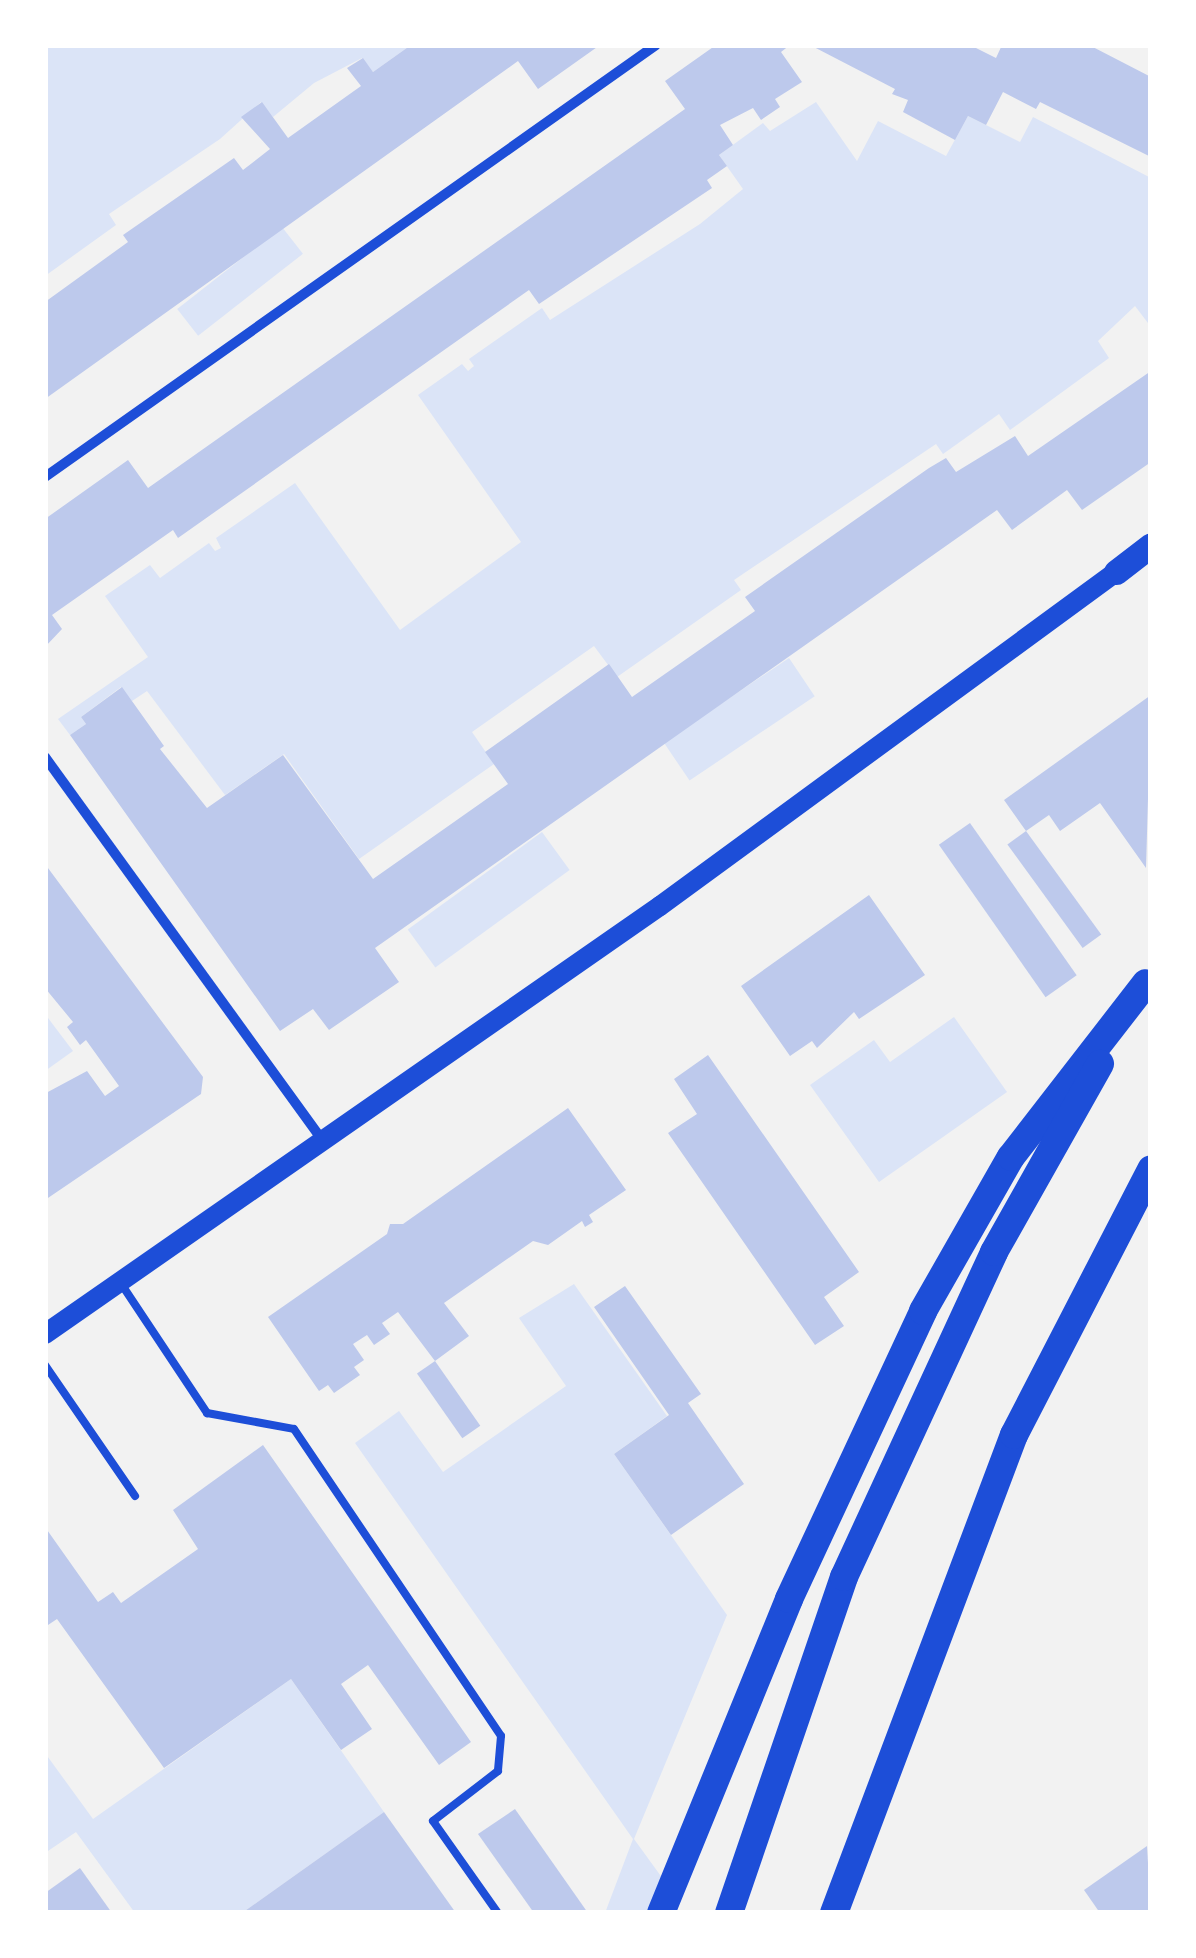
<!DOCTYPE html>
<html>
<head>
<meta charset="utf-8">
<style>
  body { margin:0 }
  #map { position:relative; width:1196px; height:1958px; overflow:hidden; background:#f2f2f2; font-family:"DejaVu Sans",sans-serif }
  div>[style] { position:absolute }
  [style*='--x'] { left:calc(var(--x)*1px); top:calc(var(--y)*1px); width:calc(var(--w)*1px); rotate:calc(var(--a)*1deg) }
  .green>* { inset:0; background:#dbe4f7; transform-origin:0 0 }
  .building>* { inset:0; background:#bdc9ec; transform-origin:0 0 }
  .service>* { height:8px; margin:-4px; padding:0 4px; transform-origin:4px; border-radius:4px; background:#1d4ed8 }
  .minor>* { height:10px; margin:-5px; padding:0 5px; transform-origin:5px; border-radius:5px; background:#1d4ed8 }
  .secondary>* { height:20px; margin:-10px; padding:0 10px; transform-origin:10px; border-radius:10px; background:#1d4ed8 }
  .primary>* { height:25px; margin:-12.5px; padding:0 12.5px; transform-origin:12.5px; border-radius:12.5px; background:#1d4ed8 }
  .trunk>* { height:28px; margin:-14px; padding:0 14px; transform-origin:14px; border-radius:14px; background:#1d4ed8 }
  span { translate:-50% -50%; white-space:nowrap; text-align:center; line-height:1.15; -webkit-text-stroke:8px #fff; paint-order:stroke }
  .frame { position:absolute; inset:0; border:48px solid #fff; pointer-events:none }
</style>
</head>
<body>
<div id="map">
  <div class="green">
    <div style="clip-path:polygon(45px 45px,411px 45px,373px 72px,362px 58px,314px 83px,273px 117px,261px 102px,220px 139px,109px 214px,116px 225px,45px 276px)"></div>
    <div style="clip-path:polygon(816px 102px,857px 161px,878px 121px,946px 156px,968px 116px,1020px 142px,1033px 117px,1151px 178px,1151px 327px,1135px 306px,1098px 341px,1109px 358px,1010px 430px,999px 414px,943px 454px,936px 444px,734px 580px,741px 590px,617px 677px,594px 646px,472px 732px,494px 764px,359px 859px,284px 754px,225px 795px,147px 691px,132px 701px,121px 687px,81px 717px,86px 724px,70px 735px,58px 719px,148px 657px,105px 596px,150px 565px,160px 578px,209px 543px,215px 551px,221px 548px,216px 538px,295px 483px,400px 630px,521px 542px,418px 395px,462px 364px,468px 371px,474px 366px,469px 359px,542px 308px,550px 320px,700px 224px,743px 189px,719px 155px,763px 123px,770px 131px)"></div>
    <div style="left:282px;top:227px;width:34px;height:133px;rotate:52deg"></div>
    <div style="left:789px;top:658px;width:46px;height:151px;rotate:56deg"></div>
    <div style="left:542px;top:832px;width:47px;height:166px;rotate:54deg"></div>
    <div style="clip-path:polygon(45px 1014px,73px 1051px,45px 1071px)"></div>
    <div style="clip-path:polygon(954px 1017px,1007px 1092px,879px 1182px,810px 1085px,874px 1040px,890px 1062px)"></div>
    <div style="clip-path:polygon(574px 1284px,667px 1416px,614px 1454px,727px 1615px,634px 1839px,663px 1879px,650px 1913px,605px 1913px,633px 1839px,355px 1443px,399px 1411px,443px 1472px,566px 1386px,519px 1318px)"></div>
    <div style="clip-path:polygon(291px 1679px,384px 1812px,242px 1913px,135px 1913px,76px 1832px,45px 1853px,45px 1753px,93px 1819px)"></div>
  </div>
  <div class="building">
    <div style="clip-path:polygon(411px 45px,600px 45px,538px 89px,518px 61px,45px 399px,45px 302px,128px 242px,123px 235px,234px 158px,243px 170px,270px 149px,241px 117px,262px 102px,288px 138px,361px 86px,347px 68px,363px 58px,373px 72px)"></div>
    <div style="clip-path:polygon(716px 45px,790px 45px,781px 52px,802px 82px,775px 99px,780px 107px,761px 120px,753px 108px,720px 125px,733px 145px,719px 155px,727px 166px,707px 180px,712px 188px,539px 304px,529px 290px,178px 538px,173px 530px,52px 615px,62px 629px,45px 647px,45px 519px,128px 460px,148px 488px,685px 109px,665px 81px)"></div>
    <div style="clip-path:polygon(810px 45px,970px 45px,996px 58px,1002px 45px,1089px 45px,1151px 77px,1151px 157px,1040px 102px,1036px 109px,1003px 92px,986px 125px,968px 116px,955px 140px,903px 112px,908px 100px,892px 94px,895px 89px)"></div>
    <div style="clip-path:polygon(1151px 371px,1151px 462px,1082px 510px,1067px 490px,1012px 530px,997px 510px,375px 948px,399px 982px,329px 1030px,313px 1009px,280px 1031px,70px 735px,86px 724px,81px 717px,122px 687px,164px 746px,160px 749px,207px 808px,283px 755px,373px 879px,508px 784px,485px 752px,609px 664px,632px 697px,755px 611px,745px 597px,929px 468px,946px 458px,956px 472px,1015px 436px,1028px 456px)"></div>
    <div style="clip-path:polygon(1151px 695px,1146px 868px,1100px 803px,1060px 831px,1049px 815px,1026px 831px,1004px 800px)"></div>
    <div style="left:970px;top:823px;width:186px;height:38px;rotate:55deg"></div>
    <div style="left:1026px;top:831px;width:128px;height:23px;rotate:54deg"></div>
    <div style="clip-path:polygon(45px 864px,203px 1077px,201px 1094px,45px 1200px,46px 1093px,87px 1071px,105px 1096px,119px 1086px,86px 1040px,80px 1045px,67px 1027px,73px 1022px,45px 988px)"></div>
    <div style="clip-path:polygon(869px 895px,925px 975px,859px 1019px,854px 1012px,817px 1048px,812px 1041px,790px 1056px,741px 986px)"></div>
    <div style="clip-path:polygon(708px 1055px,859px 1272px,824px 1297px,844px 1326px,815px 1345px,668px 1133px,697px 1114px,674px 1079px)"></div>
    <div style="clip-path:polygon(568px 1108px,626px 1190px,589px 1215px,593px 1222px,585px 1227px,582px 1221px,548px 1245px,533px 1241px,444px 1303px,469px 1336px,435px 1361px,398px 1312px,382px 1323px,390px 1334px,374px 1345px,367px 1335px,353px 1344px,364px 1360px,354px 1367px,360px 1375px,334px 1393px,328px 1385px,319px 1391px,268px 1317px,387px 1234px,390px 1224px,403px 1224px)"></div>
    <div style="clip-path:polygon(625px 1286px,701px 1394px,688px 1403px,744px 1484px,671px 1535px,614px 1454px,669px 1415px,594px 1307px)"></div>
    <div style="left:435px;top:1361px;width:79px;height:22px;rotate:55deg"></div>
    <div style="clip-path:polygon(263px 1445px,471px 1742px,439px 1765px,368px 1665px,341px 1684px,372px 1729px,341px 1750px,291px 1679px,164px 1768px,57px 1619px,45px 1627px,45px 1527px,98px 1602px,113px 1592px,121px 1603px,198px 1549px,173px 1510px)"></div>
    <div style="clip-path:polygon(515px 1809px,588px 1913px,534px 1913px,478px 1834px)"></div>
    <div style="clip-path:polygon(384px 1812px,456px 1913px,242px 1913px)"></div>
    <div style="clip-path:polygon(1147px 1846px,1151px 1913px,1100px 1913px,1084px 1890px)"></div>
    <div style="clip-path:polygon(80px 1868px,112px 1913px,45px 1913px,45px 1893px)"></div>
  </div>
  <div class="service">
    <div style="--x:122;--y:1285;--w:154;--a:56.4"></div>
    <div style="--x:207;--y:1413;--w:88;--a:10.4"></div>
    <div style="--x:294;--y:1429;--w:370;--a:56"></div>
    <div style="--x:501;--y:1736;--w:35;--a:95"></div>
    <div style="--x:498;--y:1771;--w:82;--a:142.4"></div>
    <div style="--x:433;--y:1821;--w:113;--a:54.8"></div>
    <div style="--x:45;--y:1365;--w:159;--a:55.5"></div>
  </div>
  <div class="minor">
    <div style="--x:45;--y:477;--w:748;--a:-35.26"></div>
    <div style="--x:45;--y:757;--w:473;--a:54.1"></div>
  </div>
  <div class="secondary">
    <div style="--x:45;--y:1334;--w:749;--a:-34.84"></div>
    <div style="--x:660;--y:906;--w:565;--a:-36.22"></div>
  </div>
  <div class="primary">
    <div style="--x:1116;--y:572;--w:44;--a:-37.6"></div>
  </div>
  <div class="trunk">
    <div style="--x:661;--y:1913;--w:339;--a:-67.8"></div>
    <div style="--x:789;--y:1599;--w:318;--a:-65"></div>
    <div style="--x:923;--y:1311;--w:177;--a:-60.3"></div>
    <div style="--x:1011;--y:1157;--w:220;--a:-52.2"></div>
    <div style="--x:729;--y:1913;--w:355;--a:-71.1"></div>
    <div style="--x:844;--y:1577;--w:358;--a:-65.2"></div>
    <div style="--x:994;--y:1252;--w:216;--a:-60.6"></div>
    <div style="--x:834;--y:1913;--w:511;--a:-69.37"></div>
    <div style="--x:1014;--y:1435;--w:299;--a:-62.7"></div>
  </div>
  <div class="frame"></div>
</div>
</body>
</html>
